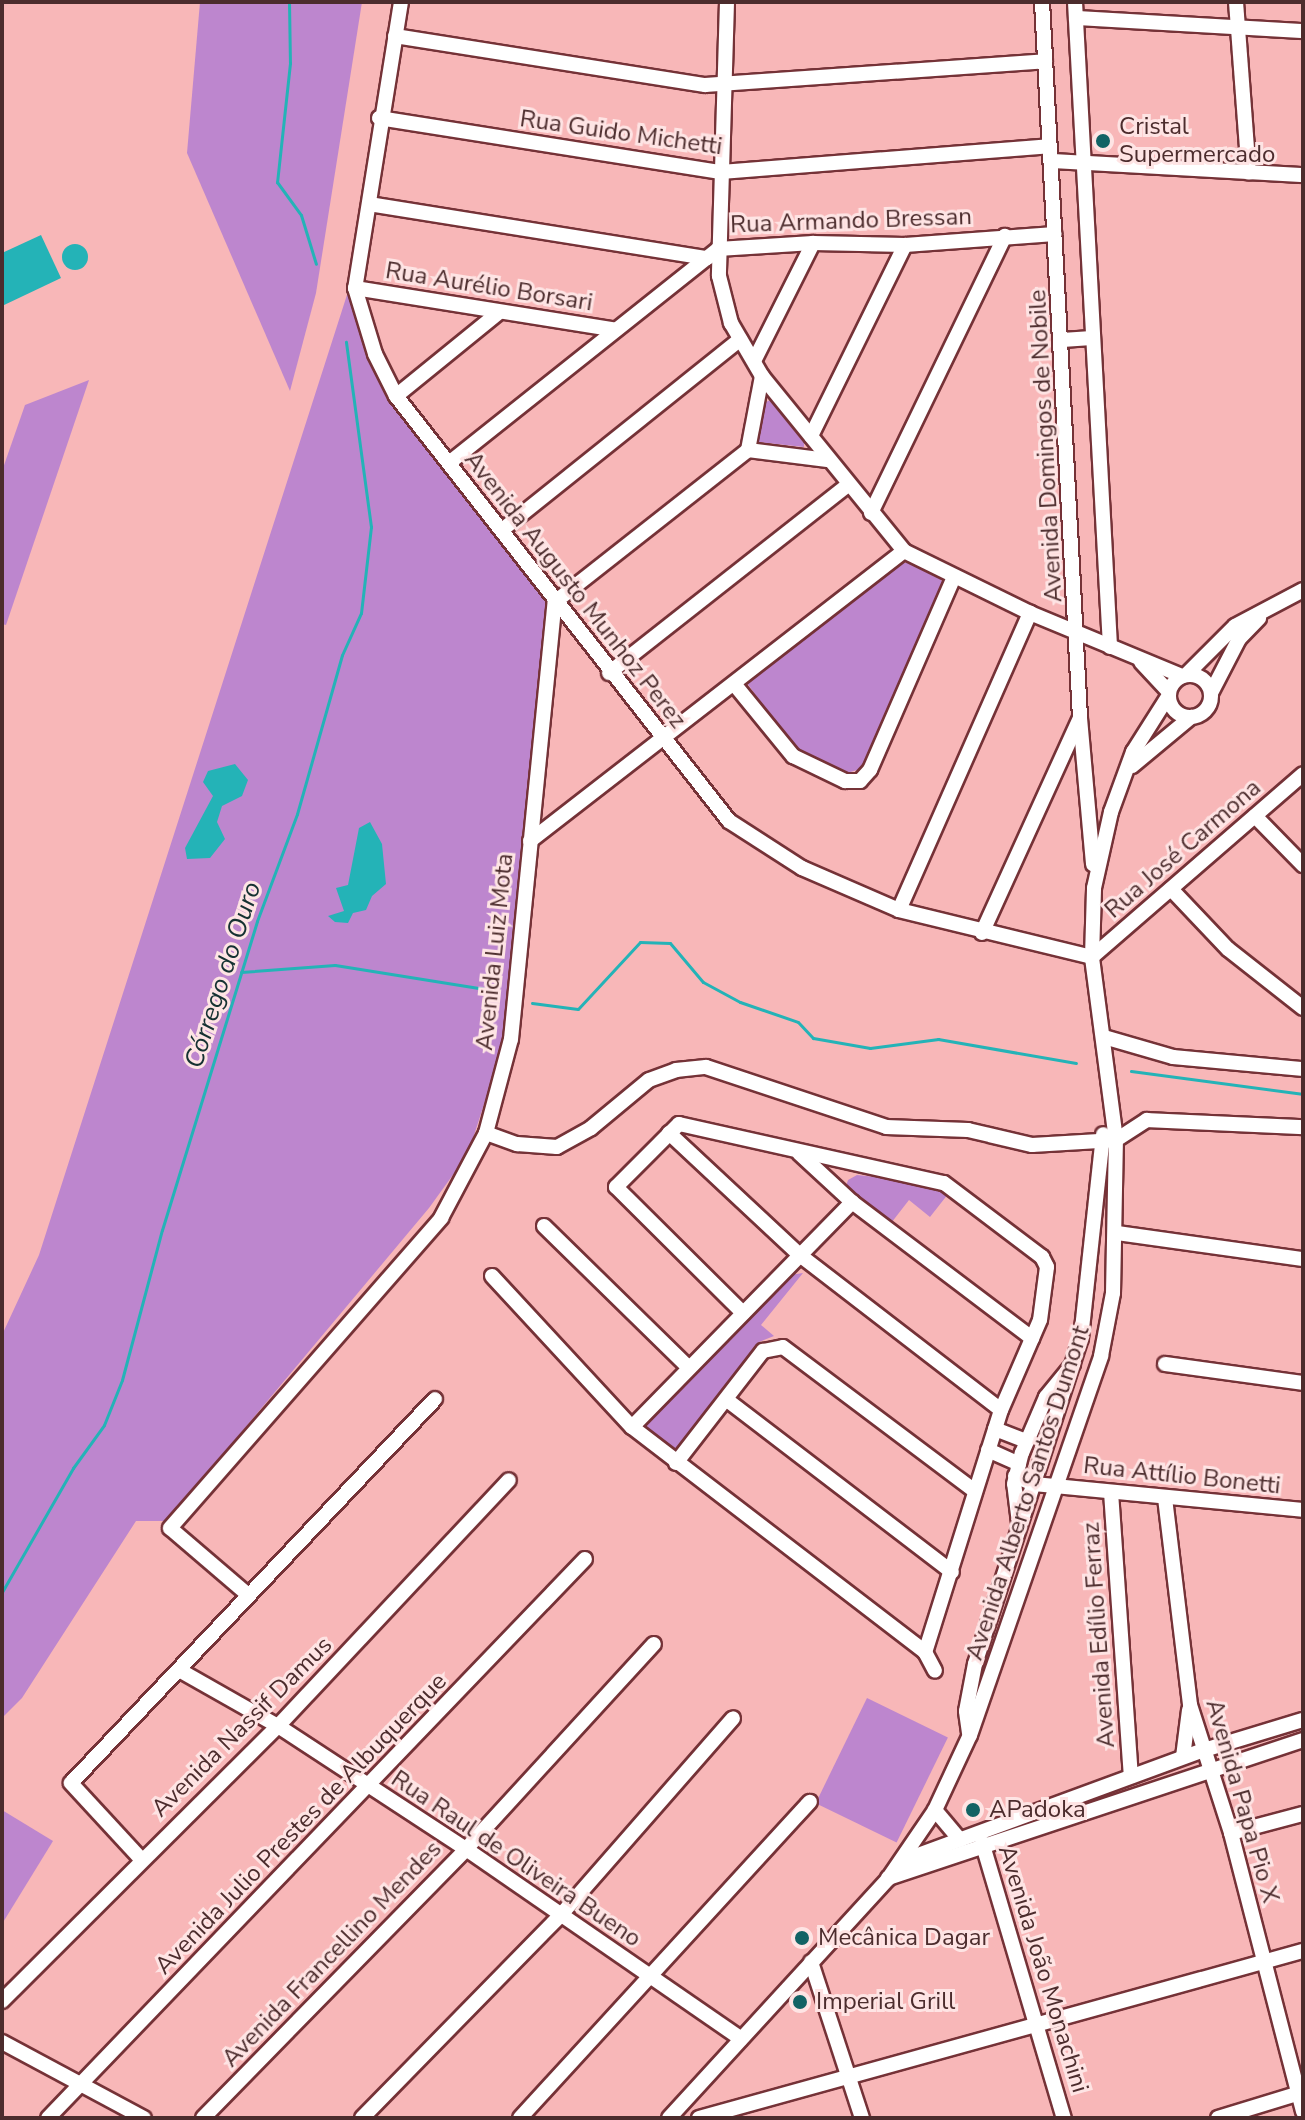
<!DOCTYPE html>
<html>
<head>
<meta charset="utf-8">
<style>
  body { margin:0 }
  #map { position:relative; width:1305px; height:2120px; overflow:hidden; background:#f8b7b8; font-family:"Nunito Sans",sans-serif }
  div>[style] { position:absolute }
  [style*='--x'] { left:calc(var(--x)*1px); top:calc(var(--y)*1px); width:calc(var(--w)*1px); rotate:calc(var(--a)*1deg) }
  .green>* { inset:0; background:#bd86ce; transform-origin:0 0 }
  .water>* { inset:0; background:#24b3b7 }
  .round { border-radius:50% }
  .stream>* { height:3px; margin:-1.5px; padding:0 1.5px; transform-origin:1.5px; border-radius:1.5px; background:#24b3b7 }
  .roads { filter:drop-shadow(2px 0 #753237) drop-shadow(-2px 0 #753237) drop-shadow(0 2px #753237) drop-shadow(0 -2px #753237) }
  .minor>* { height:14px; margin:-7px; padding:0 7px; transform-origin:7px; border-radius:7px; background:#fff }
  .minor>.ring { margin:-7px; padding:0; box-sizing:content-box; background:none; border:14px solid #fff; border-radius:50% }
  .dots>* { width:22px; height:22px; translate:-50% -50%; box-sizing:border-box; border:4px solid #fee4e4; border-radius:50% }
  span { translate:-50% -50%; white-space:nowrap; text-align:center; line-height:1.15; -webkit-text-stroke:6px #fee4e4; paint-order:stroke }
  .poi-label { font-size:24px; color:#4c2c2d }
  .left { translate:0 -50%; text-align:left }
  .street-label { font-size:24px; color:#4c2c2d }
  .water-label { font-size:26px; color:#153132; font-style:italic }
  .frame { position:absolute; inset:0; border:4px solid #4c2c2d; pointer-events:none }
</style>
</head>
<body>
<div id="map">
  <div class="green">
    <div style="clip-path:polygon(200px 2px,362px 2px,316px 293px,290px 391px,187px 153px)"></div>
    <div style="clip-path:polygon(354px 273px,391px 400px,554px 602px,505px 1039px,468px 1154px,429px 1208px,167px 1521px,136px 1521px,22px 1698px,2px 1718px,2px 1335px,39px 1255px)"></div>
    <div style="clip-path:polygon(89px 380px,6px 625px,2px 624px,2px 471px,25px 405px)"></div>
    <div style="clip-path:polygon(770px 400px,804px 443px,804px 447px,758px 442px,764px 403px)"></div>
    <div style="clip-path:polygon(900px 563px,912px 563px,938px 575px,945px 586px,864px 768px,847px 773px,793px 748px,747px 683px)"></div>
    <div style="clip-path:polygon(857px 1175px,942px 1184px,952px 1189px,930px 1217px,909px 1200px,888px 1227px,845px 1189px,848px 1180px)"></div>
    <div style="clip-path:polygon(803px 1273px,761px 1325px,774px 1336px,759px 1342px,677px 1451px,645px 1433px,647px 1420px,790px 1275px)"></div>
    <div style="left:867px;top:1698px;width:90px;height:117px;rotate:26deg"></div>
    <div style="clip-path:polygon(2px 1810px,53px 1841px,2px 1924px)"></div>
  </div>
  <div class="water">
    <div style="clip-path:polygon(41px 235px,61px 278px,2px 306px,2px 253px)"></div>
    <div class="round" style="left:62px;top:244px;width:26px;height:26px"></div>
    <div style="clip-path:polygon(235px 764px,248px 780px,242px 796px,222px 806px,217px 822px,225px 839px,210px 858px,187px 859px,185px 848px,213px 796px,203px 782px,208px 771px)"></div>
    <div style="clip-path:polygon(370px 822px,382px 844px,386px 884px,372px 896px,366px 910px,353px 913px,348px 923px,335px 922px,328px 916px,344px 911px,336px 888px,348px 885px,359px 828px)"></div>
  </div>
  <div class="stream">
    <div style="--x:289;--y:2;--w:61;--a:89.1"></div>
    <div style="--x:290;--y:63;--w:120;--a:96.2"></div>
    <div style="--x:277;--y:182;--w:41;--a:54"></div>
    <div style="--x:301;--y:215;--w:51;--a:73"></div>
    <div style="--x:241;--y:972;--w:94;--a:-4.3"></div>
    <div style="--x:335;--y:965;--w:158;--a:9.1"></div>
    <div style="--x:532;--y:1003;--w:46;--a:7.4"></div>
    <div style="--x:578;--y:1009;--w:91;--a:-47.2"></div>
    <div style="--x:640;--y:942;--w:30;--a:2"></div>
    <div style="--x:670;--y:943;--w:51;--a:49.8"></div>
    <div style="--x:703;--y:982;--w:42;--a:28.4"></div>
    <div style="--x:740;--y:1002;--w:61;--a:19"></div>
    <div style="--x:798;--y:1022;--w:22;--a:47"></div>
    <div style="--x:813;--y:1038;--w:58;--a:10"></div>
    <div style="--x:870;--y:1048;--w:69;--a:-7.5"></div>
    <div style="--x:938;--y:1039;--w:140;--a:9.9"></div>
    <div style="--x:1131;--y:1071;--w:174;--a:7.6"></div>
    <div style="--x:2;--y:1592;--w:143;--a:-60.2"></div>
    <div style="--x:73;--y:1468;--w:53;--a:-54.2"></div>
    <div style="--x:104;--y:1425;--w:48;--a:-68.2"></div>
    <div style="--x:122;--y:1380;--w:155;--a:-75.1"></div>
    <div style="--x:162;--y:1230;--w:323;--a:-72.9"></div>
    <div style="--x:257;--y:921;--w:114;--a:-69.5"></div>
    <div style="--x:297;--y:814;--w:165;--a:-74.2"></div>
    <div style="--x:342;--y:655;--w:46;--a:-65.7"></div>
    <div style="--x:361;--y:613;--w:87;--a:-83.4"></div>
    <div style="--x:371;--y:527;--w:187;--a:-97.7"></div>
  </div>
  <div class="roads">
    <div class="minor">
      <div style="--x:401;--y:2;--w:290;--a:99.1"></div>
      <div style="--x:355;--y:288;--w:69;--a:73.1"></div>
      <div style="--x:375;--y:354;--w:47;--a:63.4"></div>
      <div style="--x:396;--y:396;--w:540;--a:51.92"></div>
      <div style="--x:729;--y:821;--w:87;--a:32.8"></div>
      <div style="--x:802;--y:868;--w:106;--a:23.4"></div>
      <div style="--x:899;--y:910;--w:199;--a:13.7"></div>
      <div style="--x:1092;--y:957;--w:279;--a:-40.9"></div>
      <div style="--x:727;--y:2;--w:274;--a:91.7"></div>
      <div style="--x:719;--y:276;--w:49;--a:75.7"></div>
      <div style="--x:731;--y:323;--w:61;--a:59.7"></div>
      <div style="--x:762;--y:376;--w:225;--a:50.9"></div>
      <div style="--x:904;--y:551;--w:140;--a:26.2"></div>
      <div style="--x:1030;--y:613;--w:165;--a:22.5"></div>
      <div style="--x:1042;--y:2;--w:717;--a:86.96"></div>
      <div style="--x:1080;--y:718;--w:147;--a:84.9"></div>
      <div style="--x:1075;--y:2;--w:646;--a:86.89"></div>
      <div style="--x:1236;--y:2;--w:171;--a:85.7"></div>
      <div style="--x:1076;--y:18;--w:227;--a:3.3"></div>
      <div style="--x:395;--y:36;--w:314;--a:9"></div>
      <div style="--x:705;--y:85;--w:341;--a:-4"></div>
      <div style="--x:379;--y:118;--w:346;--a:9"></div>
      <div style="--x:721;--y:172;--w:329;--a:-4.5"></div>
      <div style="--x:1051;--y:161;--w:252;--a:3.2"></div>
      <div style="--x:369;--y:204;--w:342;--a:9.1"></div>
      <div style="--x:707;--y:258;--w:14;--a:-39"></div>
      <div style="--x:718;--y:249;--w:95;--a:-3.6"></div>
      <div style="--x:813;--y:243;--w:92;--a:1.2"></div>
      <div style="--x:905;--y:245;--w:150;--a:-4.2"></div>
      <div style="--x:355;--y:288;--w:264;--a:9.1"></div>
      <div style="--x:1062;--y:340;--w:30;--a:-4"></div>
      <div style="--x:755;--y:359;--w:130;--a:-63.4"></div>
      <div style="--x:396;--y:396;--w:132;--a:-39.1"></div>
      <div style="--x:811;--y:436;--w:213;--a:-63.8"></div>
      <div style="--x:748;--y:450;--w:80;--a:7.2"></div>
      <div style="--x:449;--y:463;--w:330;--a:-38.5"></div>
      <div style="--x:871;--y:513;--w:308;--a:-64.2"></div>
      <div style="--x:502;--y:530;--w:305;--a:-38.7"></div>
      <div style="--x:1141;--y:662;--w:41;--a:47"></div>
      <div style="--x:609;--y:673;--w:303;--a:-38.2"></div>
      <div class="ring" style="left:1169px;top:675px;width:28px;height:28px"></div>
      <div style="--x:1186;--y:675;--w:69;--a:-45"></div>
      <div style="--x:1235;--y:626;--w:77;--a:-27.9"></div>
      <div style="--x:735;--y:685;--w:92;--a:50.8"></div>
      <div style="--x:793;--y:756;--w:58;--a:25.7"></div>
      <div style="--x:845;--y:781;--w:15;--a:0"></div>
      <div style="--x:860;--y:781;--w:15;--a:-48"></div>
      <div style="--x:870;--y:770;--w:210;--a:-66.5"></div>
      <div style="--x:1211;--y:693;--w:61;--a:-62.6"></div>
      <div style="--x:1239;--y:639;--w:29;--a:-46"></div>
      <div style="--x:1132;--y:766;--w:77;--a:-39.7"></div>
      <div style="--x:1255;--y:816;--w:69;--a:45.6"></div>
      <div style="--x:530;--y:841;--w:473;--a:-37.8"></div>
      <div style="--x:1171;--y:889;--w:83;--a:46.5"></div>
      <div style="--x:1228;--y:949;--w:95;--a:38.2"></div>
      <div style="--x:899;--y:910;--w:325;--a:-66.2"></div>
      <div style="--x:982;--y:933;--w:236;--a:-65.5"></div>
      <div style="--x:1104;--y:1037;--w:72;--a:16.2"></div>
      <div style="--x:1173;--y:1057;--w:131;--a:5.3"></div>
      <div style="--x:486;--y:1133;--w:33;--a:20"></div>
      <div style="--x:517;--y:1144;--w:40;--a:4.3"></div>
      <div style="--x:557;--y:1147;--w:39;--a:-29"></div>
      <div style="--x:591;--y:1128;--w:75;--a:-39.6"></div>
      <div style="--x:649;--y:1080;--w:29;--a:-20"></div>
      <div style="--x:676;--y:1070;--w:30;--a:-6"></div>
      <div style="--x:706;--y:1067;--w:190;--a:18.4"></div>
      <div style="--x:886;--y:1127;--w:82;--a:2.1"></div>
      <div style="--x:968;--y:1130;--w:66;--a:13.2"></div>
      <div style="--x:1032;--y:1145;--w:84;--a:-3.4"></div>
      <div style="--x:1116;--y:1140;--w:37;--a:-33"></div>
      <div style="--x:1147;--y:1120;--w:156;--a:2.6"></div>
      <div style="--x:669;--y:1133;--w:180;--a:43"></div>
      <div style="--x:801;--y:1256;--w:252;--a:37.6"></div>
      <div style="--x:799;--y:1153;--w:72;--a:42.8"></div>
      <div style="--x:852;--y:1202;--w:226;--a:37.1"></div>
      <div style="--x:544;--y:1226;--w:202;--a:44.4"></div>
      <div style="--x:1117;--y:1233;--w:188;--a:8"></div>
      <div style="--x:492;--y:1276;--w:206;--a:47.2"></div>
      <div style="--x:632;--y:1427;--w:369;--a:37.5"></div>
      <div style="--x:925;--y:1652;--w:21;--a:62"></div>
      <div style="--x:743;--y:1313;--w:179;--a:-135.2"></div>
      <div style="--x:616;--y:1187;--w:89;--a:-45"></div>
      <div style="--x:679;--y:1124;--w:271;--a:12.6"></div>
      <div style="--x:944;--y:1183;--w:123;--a:37.1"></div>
      <div style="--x:1042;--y:1257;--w:11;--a:63"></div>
      <div style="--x:1047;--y:1267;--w:53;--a:97.5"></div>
      <div style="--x:1040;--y:1320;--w:98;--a:113.4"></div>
      <div style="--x:1001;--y:1410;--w:254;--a:107.4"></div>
      <div style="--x:1165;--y:1364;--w:139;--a:7.8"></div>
      <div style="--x:727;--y:1400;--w:283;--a:37.4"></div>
      <div style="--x:632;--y:1427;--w:315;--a:-45.6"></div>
      <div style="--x:995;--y:1429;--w:34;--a:21"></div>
      <div style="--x:988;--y:1450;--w:34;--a:24"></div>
      <div style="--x:676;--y:1463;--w:142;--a:-52.2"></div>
      <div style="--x:763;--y:1351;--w:20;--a:-11"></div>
      <div style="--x:783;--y:1347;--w:240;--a:36.9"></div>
      <div style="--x:1015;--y:1476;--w:21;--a:23"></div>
      <div style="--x:1034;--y:1484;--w:270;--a:5.5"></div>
      <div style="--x:1111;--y:1492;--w:285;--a:86"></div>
      <div style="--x:1165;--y:1498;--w:209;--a:83.1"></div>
      <div style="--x:1190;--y:1705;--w:134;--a:72.2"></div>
      <div style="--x:1231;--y:1833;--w:288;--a:75.5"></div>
      <div style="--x:1019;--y:1523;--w:39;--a:-97"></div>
      <div style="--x:1014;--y:1484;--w:32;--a:-76"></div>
      <div style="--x:1022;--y:1453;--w:61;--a:-66.8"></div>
      <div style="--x:1046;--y:1397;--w:43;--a:-50.7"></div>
      <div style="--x:247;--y:1594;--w:101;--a:-139.4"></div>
      <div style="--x:170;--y:1528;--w:412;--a:-48.8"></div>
      <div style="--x:441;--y:1218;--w:96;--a:-62.1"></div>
      <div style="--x:486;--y:1133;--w:97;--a:-75.1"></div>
      <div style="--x:511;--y:1039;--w:439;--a:-84.3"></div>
      <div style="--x:555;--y:602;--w:246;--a:-38.2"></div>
      <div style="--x:748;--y:450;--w:75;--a:-79.3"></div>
      <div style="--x:181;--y:1671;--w:112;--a:29.6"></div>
      <div style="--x:278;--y:1726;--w:225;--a:33.2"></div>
      <div style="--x:466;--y:1849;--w:334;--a:34.6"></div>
      <div style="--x:969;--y:1733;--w:22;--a:-98"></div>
      <div style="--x:966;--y:1711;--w:48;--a:-79.2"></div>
      <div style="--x:975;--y:1664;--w:343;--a:-72"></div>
      <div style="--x:1081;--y:1338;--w:205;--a:-83.8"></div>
      <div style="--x:1183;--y:1757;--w:47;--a:-82.7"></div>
      <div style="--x:935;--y:1810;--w:39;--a:50"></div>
      <div style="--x:1231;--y:1833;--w:74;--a:-14.8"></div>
      <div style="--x:982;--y:1842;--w:288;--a:73.5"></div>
      <div style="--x:142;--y:1860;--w:105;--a:-132.7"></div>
      <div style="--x:71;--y:1783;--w:529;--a:-46.53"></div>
      <div style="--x:902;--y:1861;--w:322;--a:-20.2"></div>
      <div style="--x:1204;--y:1750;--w:103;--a:-16.9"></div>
      <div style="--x:888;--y:1878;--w:437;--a:-18.4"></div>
      <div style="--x:811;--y:1962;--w:164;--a:71.9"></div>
      <div style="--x:2;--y:2001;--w:390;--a:-44.9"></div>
      <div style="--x:278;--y:1726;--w:337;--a:-46.8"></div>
      <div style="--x:2;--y:2042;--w:161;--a:28.2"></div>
      <div style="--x:48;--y:2118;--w:775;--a:-46.15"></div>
      <div style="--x:203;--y:2118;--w:376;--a:-45.6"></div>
      <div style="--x:466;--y:1849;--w:278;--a:-47.5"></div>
      <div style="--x:362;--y:2118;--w:281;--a:-45.6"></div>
      <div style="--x:559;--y:1917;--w:264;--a:-48.8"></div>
      <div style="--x:520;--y:2118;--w:429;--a:-47.5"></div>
      <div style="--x:669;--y:2118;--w:324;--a:-47.5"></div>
      <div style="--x:888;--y:1879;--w:83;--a:-55.7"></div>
      <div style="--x:935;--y:1810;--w:83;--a:-65"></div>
      <div style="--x:970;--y:1735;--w:401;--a:-70.9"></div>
      <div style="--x:1101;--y:1356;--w:64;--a:-79.2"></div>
      <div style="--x:1113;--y:1293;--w:153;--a:-88.9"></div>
      <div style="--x:1116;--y:1140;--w:185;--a:-97.5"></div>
      <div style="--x:1092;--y:957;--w:69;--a:-88.3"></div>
      <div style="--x:1094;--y:888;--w:78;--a:-77.4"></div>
      <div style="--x:1111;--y:812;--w:64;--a:-69.9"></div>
      <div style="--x:1133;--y:752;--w:67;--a:-57.7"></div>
      <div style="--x:699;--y:2118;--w:627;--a:-15.46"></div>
      <div style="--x:1218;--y:2118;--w:89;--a:-17"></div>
    </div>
  </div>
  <div class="dots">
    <div style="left:1103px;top:141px;background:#126365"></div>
    <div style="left:973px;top:1810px;background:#126365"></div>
    <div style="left:802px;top:1938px;background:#126365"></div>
    <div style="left:800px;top:2002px;background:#126365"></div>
  </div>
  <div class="poi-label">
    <span class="left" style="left:1119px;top:141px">Cristal<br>Supermercado</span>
    <span class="left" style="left:989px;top:1810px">APadoka</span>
    <span class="left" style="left:818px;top:1938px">Mecânica Dagar</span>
    <span class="left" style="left:816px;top:2002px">Imperial Grill</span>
  </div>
  <div class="street-label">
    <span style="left:621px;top:133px;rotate:8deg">Rua Guido Michetti</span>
    <span style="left:851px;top:221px;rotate:-2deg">Rua Armando Bressan</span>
    <span style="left:489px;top:287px;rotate:9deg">Rua Aurélio Borsari</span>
    <span style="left:1046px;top:446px;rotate:-93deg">Avenida Domingos de Nobile</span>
    <span style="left:575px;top:590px;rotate:52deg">Avenida Augusto Munhoz Perez</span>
    <span style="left:1183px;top:849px;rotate:-41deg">Rua José Carmona</span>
    <span style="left:495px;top:952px;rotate:-84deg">Avenida Luiz Mota</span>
    <span style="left:1182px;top:1476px;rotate:6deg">Rua Attílio Bonetti</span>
    <span style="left:1028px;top:1493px;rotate:-72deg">Avenida Alberto Santos Dumont</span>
    <span style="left:1099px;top:1635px;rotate:-94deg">Avenida Edílio Ferraz</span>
    <span style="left:242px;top:1727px;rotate:-45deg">Avenida Nassif Damus</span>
    <span style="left:1242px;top:1801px;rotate:74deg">Avenida Papa Pio X</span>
    <span style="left:301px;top:1824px;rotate:-46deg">Avenida Julio Prestes de Albuquerque</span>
    <span style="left:516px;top:1859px;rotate:34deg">Rua Raul de Oliveira Bueno</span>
    <span style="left:332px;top:1954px;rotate:-46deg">Avenida Francellino Mendes</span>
    <span style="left:1043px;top:1969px;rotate:73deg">Avenida João Monachini</span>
  </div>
  <div class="water-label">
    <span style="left:223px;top:975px;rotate:-72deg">Córrego do Ouro</span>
  </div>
  <div class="frame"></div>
</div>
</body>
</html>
